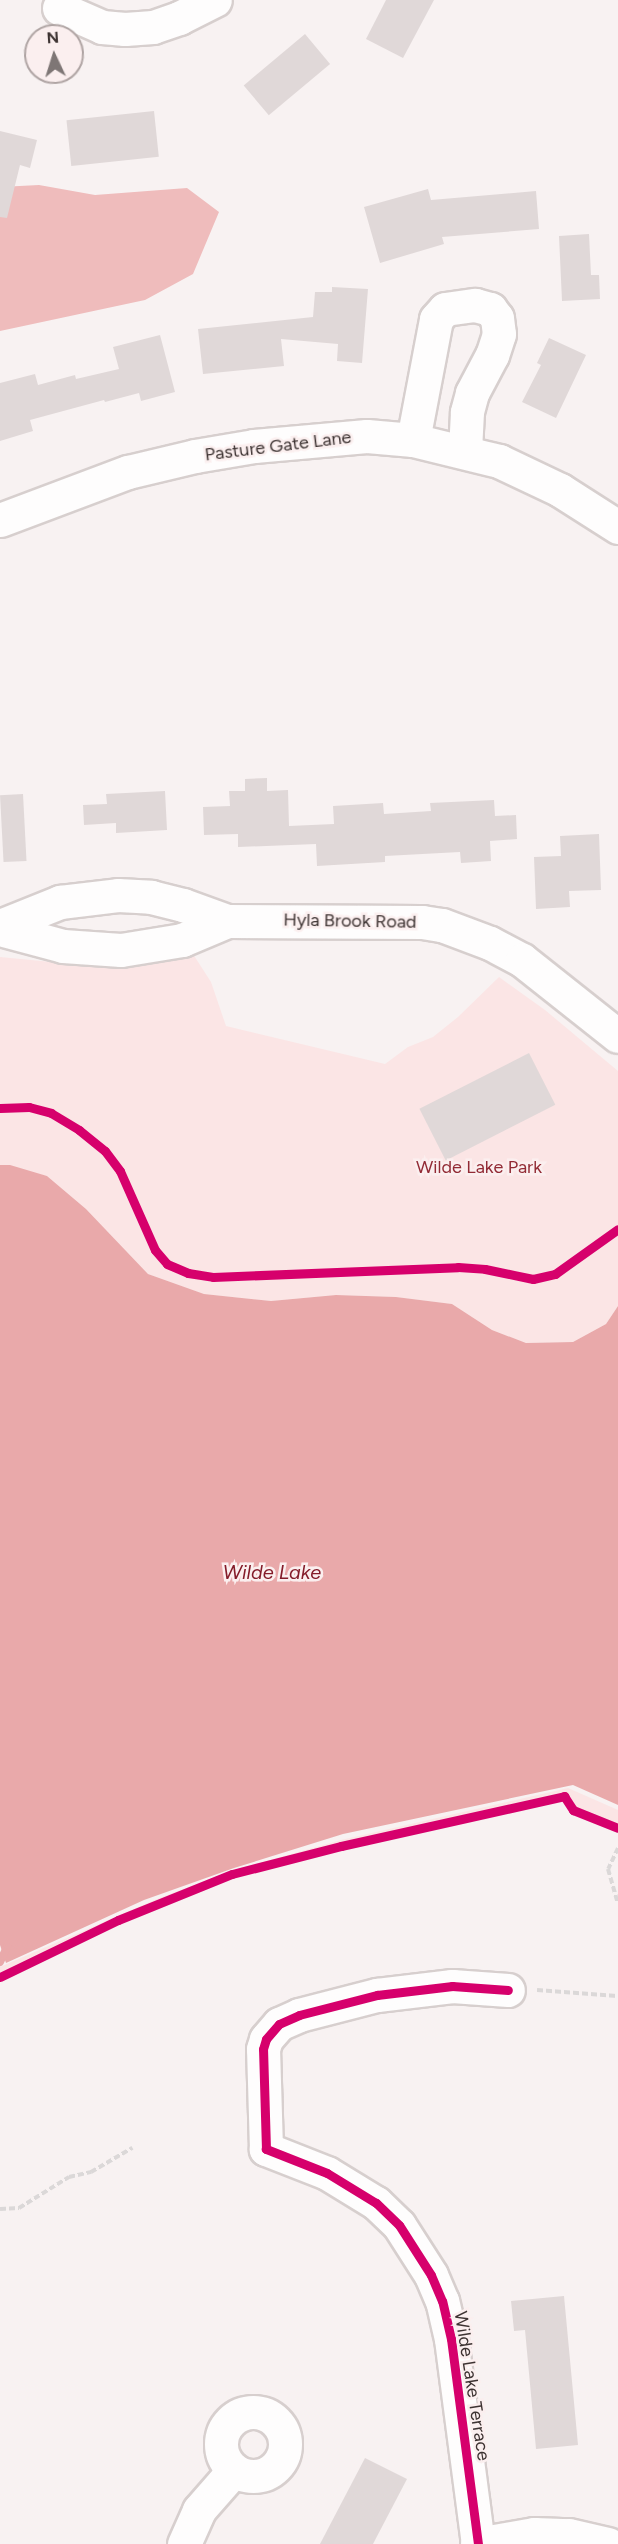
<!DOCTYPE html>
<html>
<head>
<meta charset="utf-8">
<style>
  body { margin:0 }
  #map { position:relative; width:618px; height:2544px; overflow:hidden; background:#f8f2f2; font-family:Figtree,sans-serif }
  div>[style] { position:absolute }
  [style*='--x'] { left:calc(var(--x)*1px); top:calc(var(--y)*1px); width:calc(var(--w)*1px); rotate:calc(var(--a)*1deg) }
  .green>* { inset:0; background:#fbe5e5 }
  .forest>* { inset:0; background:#efbcbc }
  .water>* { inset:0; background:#e9a9aa }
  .stream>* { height:8px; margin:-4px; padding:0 4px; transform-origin:4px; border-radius:4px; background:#e9a9aa }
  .building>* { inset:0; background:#e0d8d8; transform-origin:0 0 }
  .path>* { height:4px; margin-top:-2px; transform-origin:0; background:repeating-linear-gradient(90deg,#dbd8d8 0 6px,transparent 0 9px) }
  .roads { filter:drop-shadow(2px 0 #d7cfce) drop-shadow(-2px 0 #d7cfce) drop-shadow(0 2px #d7cfce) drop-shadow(0 -2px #d7cfce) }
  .minor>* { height:33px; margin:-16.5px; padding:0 16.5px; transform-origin:16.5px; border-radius:16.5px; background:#fefdfd }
  .minor>.ring { margin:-16.5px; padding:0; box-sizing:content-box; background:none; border:33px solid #fefdfd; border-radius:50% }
  .cycleway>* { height:9px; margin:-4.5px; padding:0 4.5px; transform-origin:4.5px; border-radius:4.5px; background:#d6006c }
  span { translate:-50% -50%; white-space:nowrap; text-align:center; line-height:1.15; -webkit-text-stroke:5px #fbefef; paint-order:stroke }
  .street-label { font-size:18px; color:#3d3332 }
  .park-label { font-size:18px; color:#922b35 }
  .water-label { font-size:20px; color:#841c2a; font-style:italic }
  .north { position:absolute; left:24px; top:24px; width:60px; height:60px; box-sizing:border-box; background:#fbefef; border:2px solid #afa4a3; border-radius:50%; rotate:356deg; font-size:16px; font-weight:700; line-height:24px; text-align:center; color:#3d3332 }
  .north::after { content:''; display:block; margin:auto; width:21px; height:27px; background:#7e7675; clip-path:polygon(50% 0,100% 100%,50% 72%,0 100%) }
</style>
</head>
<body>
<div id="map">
  <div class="green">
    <div style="clip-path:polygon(193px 954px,211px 982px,226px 1026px,385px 1064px,408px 1047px,433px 1037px,458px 1017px,499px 977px,545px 1010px,618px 1071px,618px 1306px,606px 1324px,573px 1342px,526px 1343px,492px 1330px,452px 1304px,396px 1297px,336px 1295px,271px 1301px,204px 1294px,148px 1274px,86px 1209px,47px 1176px,0 1165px,0 957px,103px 967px)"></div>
    <div style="clip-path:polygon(568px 1788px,618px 1810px,618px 1828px,573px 1810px,564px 1796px,341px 1846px,232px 1874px,118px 1920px,0 1977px,0 1967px,157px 1899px,234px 1870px,341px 1840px)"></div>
  </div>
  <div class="forest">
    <div style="clip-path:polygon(39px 185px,95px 195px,187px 188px,219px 212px,193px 274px,145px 300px,0 331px,0 187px)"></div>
  </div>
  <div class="water">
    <div style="clip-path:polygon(0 1165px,10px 1165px,47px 1176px,86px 1209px,148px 1274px,204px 1294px,271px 1301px,336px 1295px,396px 1297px,452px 1304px,492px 1330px,526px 1343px,573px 1342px,606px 1324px,618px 1306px,618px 1805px,573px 1785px,343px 1834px,234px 1868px,144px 1900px,6px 1963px,0 1945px)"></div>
  </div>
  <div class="stream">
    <div style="--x:0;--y:1962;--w:17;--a:-65"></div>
  </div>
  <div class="building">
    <div style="clip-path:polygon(386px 0,434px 0,403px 58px,366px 39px)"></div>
    <div style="left:305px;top:34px;width:39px;height:80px;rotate:50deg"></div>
    <div style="left:154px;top:111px;width:46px;height:88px;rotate:84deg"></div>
    <div style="clip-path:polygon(0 131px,37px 140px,30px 168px,20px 165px,7px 218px,0 217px)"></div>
    <div style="clip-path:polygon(428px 189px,431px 200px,536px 191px,539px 229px,442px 237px,444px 244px,380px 263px,364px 207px)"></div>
    <div style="clip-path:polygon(589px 234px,591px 275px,599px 275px,600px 299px,562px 301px,559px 236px)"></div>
    <div style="clip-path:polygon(332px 287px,368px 289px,362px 363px,337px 361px,338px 344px,281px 339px,284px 366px,203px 374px,198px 329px,313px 317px,315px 292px,332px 292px)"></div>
    <div style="clip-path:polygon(160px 335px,175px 392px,141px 401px,139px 393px,105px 402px,104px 400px,30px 420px,33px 431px,0 441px,0 383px,35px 374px,38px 385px,75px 375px,76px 379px,119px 369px,113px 347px)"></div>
    <div style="clip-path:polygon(549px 338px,586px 355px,556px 418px,522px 402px,541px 365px,537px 363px)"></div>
    <div style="clip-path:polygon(267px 778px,267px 791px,288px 790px,289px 826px,334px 824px,333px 806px,383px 803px,384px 814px,431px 811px,430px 803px,494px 800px,495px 816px,516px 815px,517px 839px,490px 841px,491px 861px,461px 863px,460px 852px,385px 856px,385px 862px,317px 866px,316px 844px,238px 847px,238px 834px,204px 835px,203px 807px,230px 806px,229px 791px,245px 791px,245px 779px)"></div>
    <div style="clip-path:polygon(165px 791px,167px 830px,116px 833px,116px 823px,84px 825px,83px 805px,107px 804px,106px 794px)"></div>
    <div style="left:23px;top:794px;width:67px;height:23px;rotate:87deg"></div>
    <div style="clip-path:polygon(599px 834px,601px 890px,569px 891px,570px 907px,536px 909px,534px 857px,561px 856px,560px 836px)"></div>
    <div style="left:529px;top:1053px;width:58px;height:123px;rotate:63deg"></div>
    <div style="clip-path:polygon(564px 2296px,578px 2445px,536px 2449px,525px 2330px,514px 2331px,511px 2301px)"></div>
    <div style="clip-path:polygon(365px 2458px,407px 2479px,373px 2544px,320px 2544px)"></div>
  </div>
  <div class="path">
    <div style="--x:0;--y:1108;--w:29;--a:-2"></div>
    <div style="--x:29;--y:1107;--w:23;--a:15"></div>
    <div style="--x:51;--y:1113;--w:33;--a:31"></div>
    <div style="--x:79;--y:1130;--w:33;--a:39"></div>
    <div style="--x:105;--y:1151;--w:25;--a:53"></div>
    <div style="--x:120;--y:1171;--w:86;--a:66.1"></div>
    <div style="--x:155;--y:1250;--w:18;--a:49"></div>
    <div style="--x:167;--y:1264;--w:23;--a:23"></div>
    <div style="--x:188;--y:1273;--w:25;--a:9"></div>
    <div style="--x:213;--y:1277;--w:245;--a:-2.3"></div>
    <div style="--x:458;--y:1267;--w:27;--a:4"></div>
    <div style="--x:485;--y:1269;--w:49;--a:11.8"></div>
    <div style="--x:533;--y:1279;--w:23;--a:-13"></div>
    <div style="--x:555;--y:1274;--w:77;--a:-35.5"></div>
    <div style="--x:618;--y:1848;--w:23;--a:115"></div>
    <div style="--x:608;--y:1869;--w:35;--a:74"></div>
    <div style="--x:0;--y:1977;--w:131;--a:-25.8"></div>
    <div style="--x:118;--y:1920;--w:123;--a:-22"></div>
    <div style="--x:232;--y:1874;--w:113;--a:-14.4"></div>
    <div style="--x:341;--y:1846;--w:229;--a:-12.6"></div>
    <div style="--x:564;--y:1796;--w:17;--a:57"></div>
    <div style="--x:573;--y:1810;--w:48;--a:21.8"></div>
    <div style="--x:537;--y:1990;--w:80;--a:4.3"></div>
    <div style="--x:0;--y:2209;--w:19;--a:-3"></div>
    <div style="--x:19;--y:2208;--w:59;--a:-31.8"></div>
    <div style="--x:69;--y:2177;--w:23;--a:-13"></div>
    <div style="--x:91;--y:2172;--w:48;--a:-30.3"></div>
  </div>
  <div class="roads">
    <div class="minor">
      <div style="--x:59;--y:8;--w:47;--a:23.8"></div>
      <div style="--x:102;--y:27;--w:23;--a:5"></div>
      <div style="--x:125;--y:29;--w:28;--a:-4"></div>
      <div style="--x:153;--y:27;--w:28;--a:-19"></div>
      <div style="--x:179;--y:18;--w:40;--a:-26.6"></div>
      <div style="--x:413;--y:440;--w:123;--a:-79.2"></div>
      <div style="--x:436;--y:319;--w:13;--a:-48"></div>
      <div style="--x:445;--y:309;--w:30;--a:-8"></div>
      <div style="--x:475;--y:305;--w:16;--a:15"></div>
      <div style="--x:490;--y:309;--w:11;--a:52"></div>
      <div style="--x:497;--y:318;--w:16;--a:83"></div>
      <div style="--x:499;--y:334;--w:22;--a:108"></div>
      <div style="--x:492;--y:355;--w:43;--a:117.8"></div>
      <div style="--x:472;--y:393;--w:20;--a:105"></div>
      <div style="--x:467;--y:412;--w:39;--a:93"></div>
      <div style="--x:0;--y:520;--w:137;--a:-20.6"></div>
      <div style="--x:128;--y:472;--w:69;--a:-13.4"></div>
      <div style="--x:195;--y:456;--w:60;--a:-9.6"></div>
      <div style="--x:254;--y:446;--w:113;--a:-5.1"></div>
      <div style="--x:367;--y:436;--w:46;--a:5"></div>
      <div style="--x:413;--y:440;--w:89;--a:13.7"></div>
      <div style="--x:499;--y:461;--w:68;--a:25.4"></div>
      <div style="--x:560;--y:490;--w:69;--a:32.5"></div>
      <div style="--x:0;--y:926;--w:65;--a:-21.8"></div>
      <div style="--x:60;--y:902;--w:58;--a:-6.9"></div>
      <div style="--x:118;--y:895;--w:33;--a:3"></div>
      <div style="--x:151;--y:897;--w:33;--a:14"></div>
      <div style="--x:183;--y:905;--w:47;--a:20"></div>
      <div style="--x:227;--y:921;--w:195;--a:0.3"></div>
      <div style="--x:422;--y:922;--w:20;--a:9"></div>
      <div style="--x:442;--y:925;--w:51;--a:20.6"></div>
      <div style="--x:490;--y:943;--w:36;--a:28"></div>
      <div style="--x:522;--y:960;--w:122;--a:38.4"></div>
      <div style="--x:0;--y:929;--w:65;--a:15.1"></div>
      <div style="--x:63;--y:946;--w:58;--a:3.9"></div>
      <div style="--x:121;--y:950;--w:62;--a:-9.3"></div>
      <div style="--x:182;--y:940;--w:49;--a:-22.9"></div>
      <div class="ring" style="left:221px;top:2412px;width:31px;height:31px"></div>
      <div style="--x:184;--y:2544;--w:37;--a:-66"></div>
      <div style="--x:199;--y:2510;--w:53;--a:-48.8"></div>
      <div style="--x:477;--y:2544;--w:58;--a:-10"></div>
      <div style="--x:534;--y:2534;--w:35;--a:2"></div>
      <div style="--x:569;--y:2535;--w:40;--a:13"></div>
      <div style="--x:478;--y:2544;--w:207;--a:-97.5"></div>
      <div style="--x:451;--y:2339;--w:39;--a:-103"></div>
      <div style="--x:442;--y:2301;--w:28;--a:-113"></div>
      <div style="--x:431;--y:2275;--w:59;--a:-122.6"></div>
      <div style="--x:399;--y:2225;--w:32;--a:-136"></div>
      <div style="--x:376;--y:2203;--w:57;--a:-148.5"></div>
      <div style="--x:327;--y:2173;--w:66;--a:-158.5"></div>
      <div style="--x:266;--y:2149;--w:100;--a:-91.7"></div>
      <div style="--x:263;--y:2049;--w:10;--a:-73"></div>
      <div style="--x:266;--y:2039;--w:20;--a:-49"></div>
      <div style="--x:279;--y:2024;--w:22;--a:-24"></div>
      <div style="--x:299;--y:2015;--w:81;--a:-14.4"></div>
      <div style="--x:377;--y:1995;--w:76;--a:-6.8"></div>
      <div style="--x:452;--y:1986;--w:56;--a:4.1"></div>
    </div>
  </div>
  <div class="cycleway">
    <div style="--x:0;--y:1108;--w:29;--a:-2"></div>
    <div style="--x:29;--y:1107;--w:23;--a:15"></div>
    <div style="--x:51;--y:1113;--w:33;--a:31"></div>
    <div style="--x:79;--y:1130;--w:33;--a:39"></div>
    <div style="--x:105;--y:1151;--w:25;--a:53"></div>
    <div style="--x:120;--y:1171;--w:86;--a:66.1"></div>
    <div style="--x:155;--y:1250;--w:18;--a:49"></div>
    <div style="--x:167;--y:1264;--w:23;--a:23"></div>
    <div style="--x:188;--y:1273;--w:25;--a:9"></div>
    <div style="--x:213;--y:1277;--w:245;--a:-2.3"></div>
    <div style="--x:458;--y:1267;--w:27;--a:4"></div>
    <div style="--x:485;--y:1269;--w:49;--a:11.8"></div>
    <div style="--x:533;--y:1279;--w:23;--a:-13"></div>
    <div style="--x:555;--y:1274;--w:77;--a:-35.5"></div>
    <div style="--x:0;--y:1977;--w:131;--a:-25.8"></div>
    <div style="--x:118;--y:1920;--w:123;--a:-22"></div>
    <div style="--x:232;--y:1874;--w:113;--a:-14.4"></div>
    <div style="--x:341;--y:1846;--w:229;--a:-12.6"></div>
    <div style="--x:564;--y:1796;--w:17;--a:57"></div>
    <div style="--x:573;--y:1810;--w:48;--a:21.8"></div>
    <div style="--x:478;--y:2544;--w:207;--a:-97.5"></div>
    <div style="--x:451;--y:2339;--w:39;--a:-103"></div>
    <div style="--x:442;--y:2301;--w:28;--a:-113"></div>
    <div style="--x:431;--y:2275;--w:59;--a:-122.6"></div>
    <div style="--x:399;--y:2225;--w:32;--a:-136"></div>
    <div style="--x:376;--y:2203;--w:57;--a:-148.5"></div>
    <div style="--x:327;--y:2173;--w:66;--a:-158.5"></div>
    <div style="--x:266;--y:2149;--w:100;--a:-91.7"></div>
    <div style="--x:263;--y:2049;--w:10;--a:-73"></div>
    <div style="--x:266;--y:2039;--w:20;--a:-49"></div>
    <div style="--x:279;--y:2024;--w:22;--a:-24"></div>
    <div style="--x:299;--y:2015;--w:81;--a:-14.4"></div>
    <div style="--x:377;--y:1995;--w:76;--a:-6.8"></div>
    <div style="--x:452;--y:1986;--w:56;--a:4.1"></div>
  </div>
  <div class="street-label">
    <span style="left:278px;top:446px;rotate:-7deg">Pasture Gate Lane</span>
    <span style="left:350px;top:921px;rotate:1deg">Hyla Brook Road</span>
    <span style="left:472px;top:2386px;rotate:81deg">Wilde Lake Terrace</span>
  </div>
  <div class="park-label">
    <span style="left:479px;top:1167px">Wilde Lake Park</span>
  </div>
  <div class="water-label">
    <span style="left:272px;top:1572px">Wilde Lake</span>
  </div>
  <div class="north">N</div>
</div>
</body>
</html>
